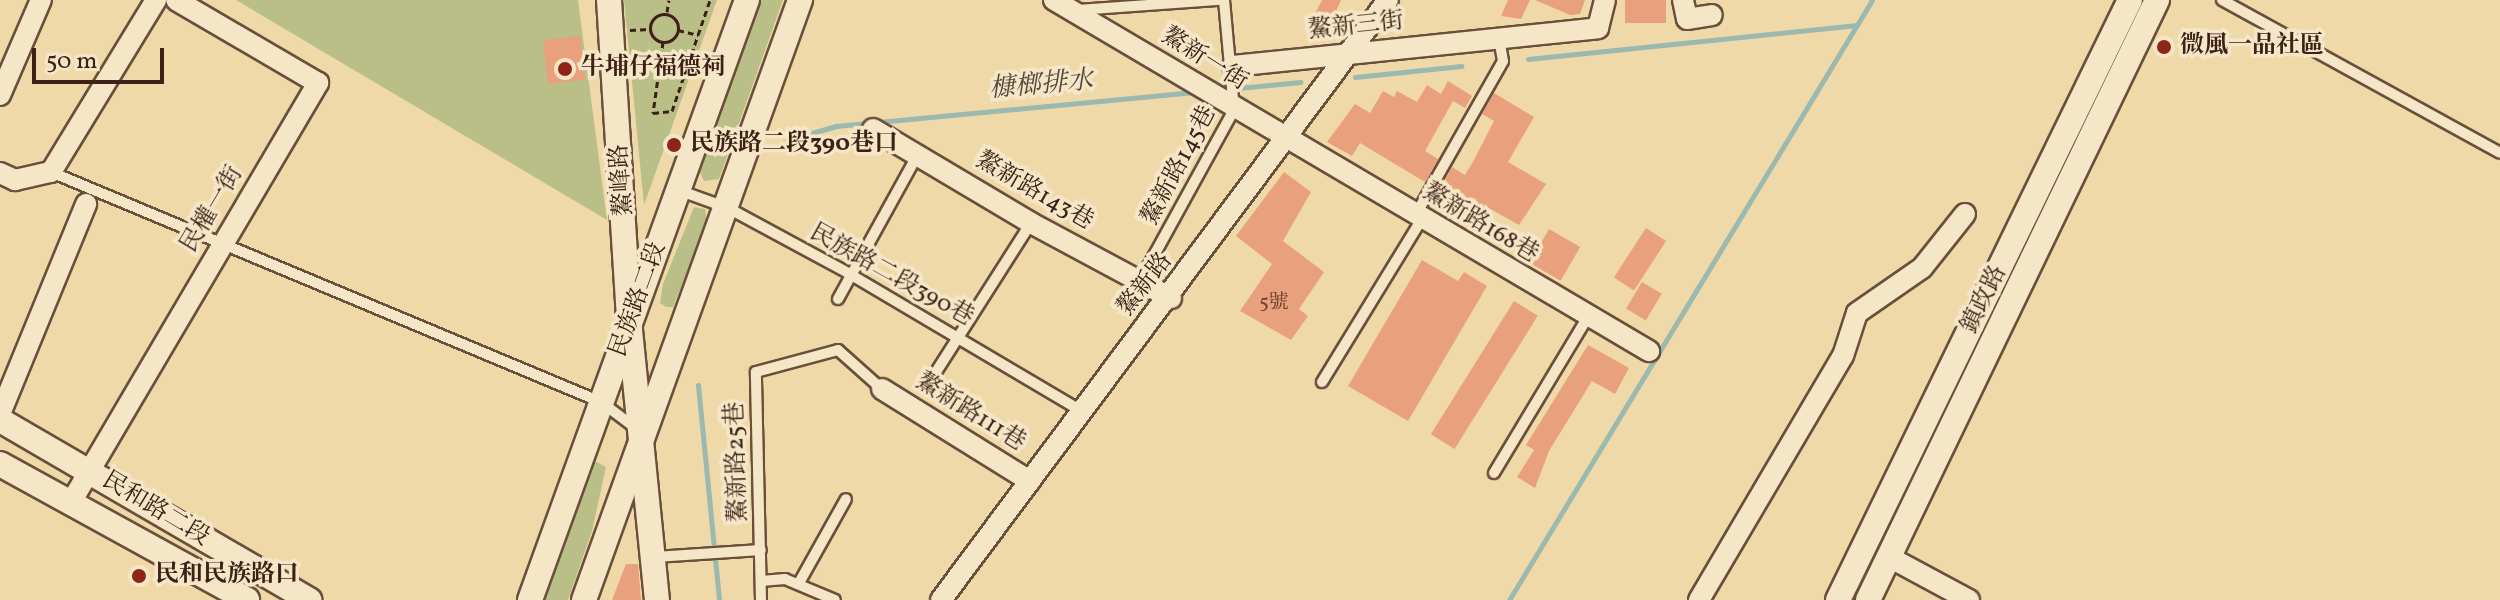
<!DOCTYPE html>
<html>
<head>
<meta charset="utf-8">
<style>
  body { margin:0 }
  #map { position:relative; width:2500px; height:600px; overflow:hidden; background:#f0d9a9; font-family:Vollkorn,"Noto Serif TC",serif }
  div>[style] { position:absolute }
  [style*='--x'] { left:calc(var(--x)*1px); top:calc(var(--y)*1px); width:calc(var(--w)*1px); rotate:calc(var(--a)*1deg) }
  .green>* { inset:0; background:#babf88 }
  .stream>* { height:5px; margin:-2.5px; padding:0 2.5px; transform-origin:2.5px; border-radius:2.5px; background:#9bb9ae }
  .building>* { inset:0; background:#e8a17c; transform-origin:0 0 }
  .path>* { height:3px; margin-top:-1.5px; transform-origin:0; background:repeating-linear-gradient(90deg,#3d2116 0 6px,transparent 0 10px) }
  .path>.ring { margin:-1.5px; padding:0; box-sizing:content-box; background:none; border:3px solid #3d2116; border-radius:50% }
  .roads { filter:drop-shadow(2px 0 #6a4f3b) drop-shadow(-2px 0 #6a4f3b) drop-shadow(0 2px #6a4f3b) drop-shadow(0 -2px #6a4f3b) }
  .service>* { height:10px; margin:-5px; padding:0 5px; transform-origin:5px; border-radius:5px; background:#f5e6c7 }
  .minor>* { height:20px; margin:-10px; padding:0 10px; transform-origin:10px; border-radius:10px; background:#f5e6c7 }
  .tertiary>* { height:24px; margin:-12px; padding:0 12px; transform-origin:12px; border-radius:12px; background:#f5e6c7 }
  .dots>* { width:22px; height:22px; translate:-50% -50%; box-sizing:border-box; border:4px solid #f5e6c7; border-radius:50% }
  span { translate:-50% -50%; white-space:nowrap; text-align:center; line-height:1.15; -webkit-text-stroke:7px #f5e6c7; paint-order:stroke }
  .number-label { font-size:20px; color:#684130 }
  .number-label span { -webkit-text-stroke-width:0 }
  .street-label { font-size:24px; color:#3d2116 }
  .poi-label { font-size:24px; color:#3d2116; font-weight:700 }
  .left { translate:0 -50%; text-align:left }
  .water-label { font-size:26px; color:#54473c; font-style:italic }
  .scale { position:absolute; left:32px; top:48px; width:132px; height:36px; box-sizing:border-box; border:4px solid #3d2116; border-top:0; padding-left:10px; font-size:24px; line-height:28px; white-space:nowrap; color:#3d2116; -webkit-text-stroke:6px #f5e6c7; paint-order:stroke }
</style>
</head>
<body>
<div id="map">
  <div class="green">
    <div style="clip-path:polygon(236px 0,578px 0,607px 220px)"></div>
    <div style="clip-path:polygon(624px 0,717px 0,644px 205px)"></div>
    <div style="clip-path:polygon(760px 0,783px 0,719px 179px,704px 181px,699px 170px)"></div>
    <div style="clip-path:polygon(694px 207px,705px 209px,707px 221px,673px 307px,666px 307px,660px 303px,663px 284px)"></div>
    <div style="clip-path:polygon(593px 460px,606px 467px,592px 531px,568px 600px,541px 600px)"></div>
  </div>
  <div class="stream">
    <div style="--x:1528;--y:59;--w:331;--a:-5.9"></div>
    <div style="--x:1857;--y:25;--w:29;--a:-59"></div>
    <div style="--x:1355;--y:77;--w:107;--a:-5.9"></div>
    <div style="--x:1219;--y:90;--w:82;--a:-5.6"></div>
    <div style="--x:787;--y:140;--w:51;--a:-15.9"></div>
    <div style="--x:836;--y:126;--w:363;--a:-5.4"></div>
    <div style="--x:698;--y:385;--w:216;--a:84.4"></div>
    <div style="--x:1509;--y:600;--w:672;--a:-58.82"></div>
  </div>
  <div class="building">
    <div style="clip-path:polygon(1322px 0,1341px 0,1332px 21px,1315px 14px)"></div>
    <div style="clip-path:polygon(1508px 0,1530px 0,1521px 19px,1501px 16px)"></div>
    <div style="clip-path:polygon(1535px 0,1585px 0,1580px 14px,1570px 15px)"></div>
    <div style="left:1625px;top:0;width:41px;height:23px"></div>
    <div style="left:580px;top:36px;width:44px;height:37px;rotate:84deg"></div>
    <div style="clip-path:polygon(1448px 81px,1472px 96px,1465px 108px,1453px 101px,1425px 151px,1438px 159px,1425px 182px,1360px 143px,1352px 156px,1327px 142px,1355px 104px,1370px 113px,1383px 91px,1394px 97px,1397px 91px,1417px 102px,1427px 85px,1441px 94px)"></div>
    <div style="clip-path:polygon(1494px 93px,1534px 117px,1508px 162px,1546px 184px,1519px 225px,1485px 206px,1480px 215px,1439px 191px,1452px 167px,1465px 175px,1475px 158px,1494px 121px,1482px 114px)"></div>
    <div style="clip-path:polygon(1284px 172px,1311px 192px,1283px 241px,1324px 272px,1299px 309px,1308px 316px,1291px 340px,1240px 311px,1272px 264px,1236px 236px)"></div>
    <div style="left:1646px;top:228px;width:24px;height:59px;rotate:33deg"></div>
    <div style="left:1549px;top:229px;width:36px;height:39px;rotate:30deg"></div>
    <div style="clip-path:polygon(1422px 260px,1458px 281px,1464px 272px,1487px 286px,1408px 421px,1348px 386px)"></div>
    <div style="left:1642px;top:282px;width:23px;height:31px;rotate:31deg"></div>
    <div style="left:1514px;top:301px;width:28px;height:157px;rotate:32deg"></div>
    <div style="clip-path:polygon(1588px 345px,1629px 368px,1615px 394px,1592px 381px,1549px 451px,1535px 488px,1517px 477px,1534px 450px,1526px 445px)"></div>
    <div style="clip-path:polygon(626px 564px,638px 564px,641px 600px,612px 600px)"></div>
  </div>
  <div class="path">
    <div style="--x:667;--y:12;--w:12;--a:-81"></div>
    <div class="ring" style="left:650px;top:14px;width:25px;height:25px"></div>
    <div style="--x:630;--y:30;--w:20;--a:-3"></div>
    <div style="--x:678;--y:30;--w:21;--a:14"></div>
    <div style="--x:698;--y:35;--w:37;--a:-71"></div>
    <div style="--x:663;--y:42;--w:72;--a:98"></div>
    <div style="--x:653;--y:113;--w:19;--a:-6"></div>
    <div style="--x:672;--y:111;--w:80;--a:-71.1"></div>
  </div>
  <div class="roads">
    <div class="service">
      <div style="--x:2222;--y:0;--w:317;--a:28.8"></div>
      <div style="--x:1079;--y:10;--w:140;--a:-4.1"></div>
      <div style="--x:51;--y:172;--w:596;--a:22.69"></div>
      <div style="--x:601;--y:402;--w:45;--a:36.9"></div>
      <div style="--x:678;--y:190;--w:53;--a:19.8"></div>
      <div style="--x:728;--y:208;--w:136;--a:28.4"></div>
      <div style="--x:848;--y:273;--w:267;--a:30.6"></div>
      <div style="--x:1415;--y:216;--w:178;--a:-60.4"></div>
      <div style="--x:1503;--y:61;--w:23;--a:-100"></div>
      <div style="--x:1141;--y:279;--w:193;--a:-61.2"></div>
      <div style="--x:1234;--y:110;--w:110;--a:-95.2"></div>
      <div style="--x:838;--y:299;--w:166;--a:-61.1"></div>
      <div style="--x:936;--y:372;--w:177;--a:-57.5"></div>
      <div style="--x:1322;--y:382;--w:191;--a:-58.5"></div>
      <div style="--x:1494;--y:473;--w:181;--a:-59"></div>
      <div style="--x:655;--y:557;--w:106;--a:-3.8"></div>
      <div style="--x:761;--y:581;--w:24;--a:-5"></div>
      <div style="--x:785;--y:579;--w:54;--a:22.8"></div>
      <div style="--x:799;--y:583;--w:96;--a:-60.8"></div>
      <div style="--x:761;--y:600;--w:228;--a:-91.3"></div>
      <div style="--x:756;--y:372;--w:85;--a:-15"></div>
      <div style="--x:838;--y:350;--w:59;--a:41.6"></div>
    </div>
    <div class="minor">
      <div style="--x:1054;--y:0;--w:691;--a:30.54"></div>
      <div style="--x:1683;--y:0;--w:19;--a:78"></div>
      <div style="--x:1687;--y:19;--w:25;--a:-9"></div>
      <div style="--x:1233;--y:66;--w:367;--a:-5.9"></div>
      <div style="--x:1598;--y:28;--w:29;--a:-76"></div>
      <div style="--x:0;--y:95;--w:103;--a:-66.7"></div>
      <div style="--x:873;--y:129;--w:184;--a:30.7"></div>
      <div style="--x:1031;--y:223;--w:159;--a:28.2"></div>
      <div style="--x:0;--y:173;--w:17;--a:25"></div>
      <div style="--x:15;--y:180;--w:37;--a:-13"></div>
      <div style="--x:51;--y:172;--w:202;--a:-58.6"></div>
      <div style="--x:882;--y:389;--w:174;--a:31.9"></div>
      <div style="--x:0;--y:414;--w:227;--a:-67.7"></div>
      <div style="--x:70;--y:504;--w:489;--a:-59.5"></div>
      <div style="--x:318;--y:83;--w:164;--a:-149.7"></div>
      <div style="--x:1889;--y:557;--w:91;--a:28.3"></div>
      <div style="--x:941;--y:600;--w:748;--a:-53.31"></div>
      <div style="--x:1699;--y:600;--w:283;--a:-59.5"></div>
      <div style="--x:1843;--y:356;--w:45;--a:-72"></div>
      <div style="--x:1857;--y:313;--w:79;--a:-34.7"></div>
      <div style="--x:1922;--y:268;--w:69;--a:-51.5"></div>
    </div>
    <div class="tertiary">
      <div style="--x:609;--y:0;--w:331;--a:86.4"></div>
      <div style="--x:630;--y:330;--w:271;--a:84.3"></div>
      <div style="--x:0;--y:420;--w:358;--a:30.2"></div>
      <div style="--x:0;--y:464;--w:282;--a:28.8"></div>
      <div style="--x:530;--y:600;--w:638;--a:-70.12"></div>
      <div style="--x:584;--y:600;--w:638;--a:-70.2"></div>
      <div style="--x:1838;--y:600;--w:667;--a:-64.05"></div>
      <div style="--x:1868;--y:600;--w:666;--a:-64.28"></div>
    </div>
  </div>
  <div class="dots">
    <div style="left:2164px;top:47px;background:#8f2418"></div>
    <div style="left:565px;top:69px;background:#8f2418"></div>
    <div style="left:674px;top:145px;background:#8f2418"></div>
    <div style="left:139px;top:576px;background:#8f2418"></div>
  </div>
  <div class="number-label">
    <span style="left:1274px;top:303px">5號</span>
  </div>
  <div class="street-label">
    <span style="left:1356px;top:27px;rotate:-6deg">鰲新三街</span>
    <span style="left:1204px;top:60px;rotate:32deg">鰲新一街</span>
    <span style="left:1180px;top:166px;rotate:-62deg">鰲新路145巷</span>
    <span style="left:623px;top:180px;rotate:-94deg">鰲峰路</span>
    <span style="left:1034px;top:192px;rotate:30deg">鰲新路143巷</span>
    <span style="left:213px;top:210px;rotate:-59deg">民權一街</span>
    <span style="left:1480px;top:224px;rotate:31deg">鰲新路168巷</span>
    <span style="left:891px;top:276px;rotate:29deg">民族路二段390巷</span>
    <span style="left:1146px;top:285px;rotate:-52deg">鰲新路</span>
    <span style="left:639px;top:300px;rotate:-70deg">民族路二段</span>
    <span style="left:1985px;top:300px;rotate:-64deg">鎮政路</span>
    <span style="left:970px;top:413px;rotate:32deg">鰲新路111巷</span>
    <span style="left:738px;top:462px;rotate:-92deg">鰲新路25巷</span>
    <span style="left:155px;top:510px;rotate:31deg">民和路二段</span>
  </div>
  <div class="poi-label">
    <span class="left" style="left:2180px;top:47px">微風一品社區</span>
    <span class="left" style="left:581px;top:69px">牛埔仔福德祠</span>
    <span class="left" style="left:690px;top:145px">民族路二段390巷口</span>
    <span class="left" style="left:155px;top:576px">民和民族路口</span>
  </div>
  <div class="water-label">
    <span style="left:1041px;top:86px;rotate:-5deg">槺榔排水</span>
  </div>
  <div class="scale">50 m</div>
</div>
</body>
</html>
